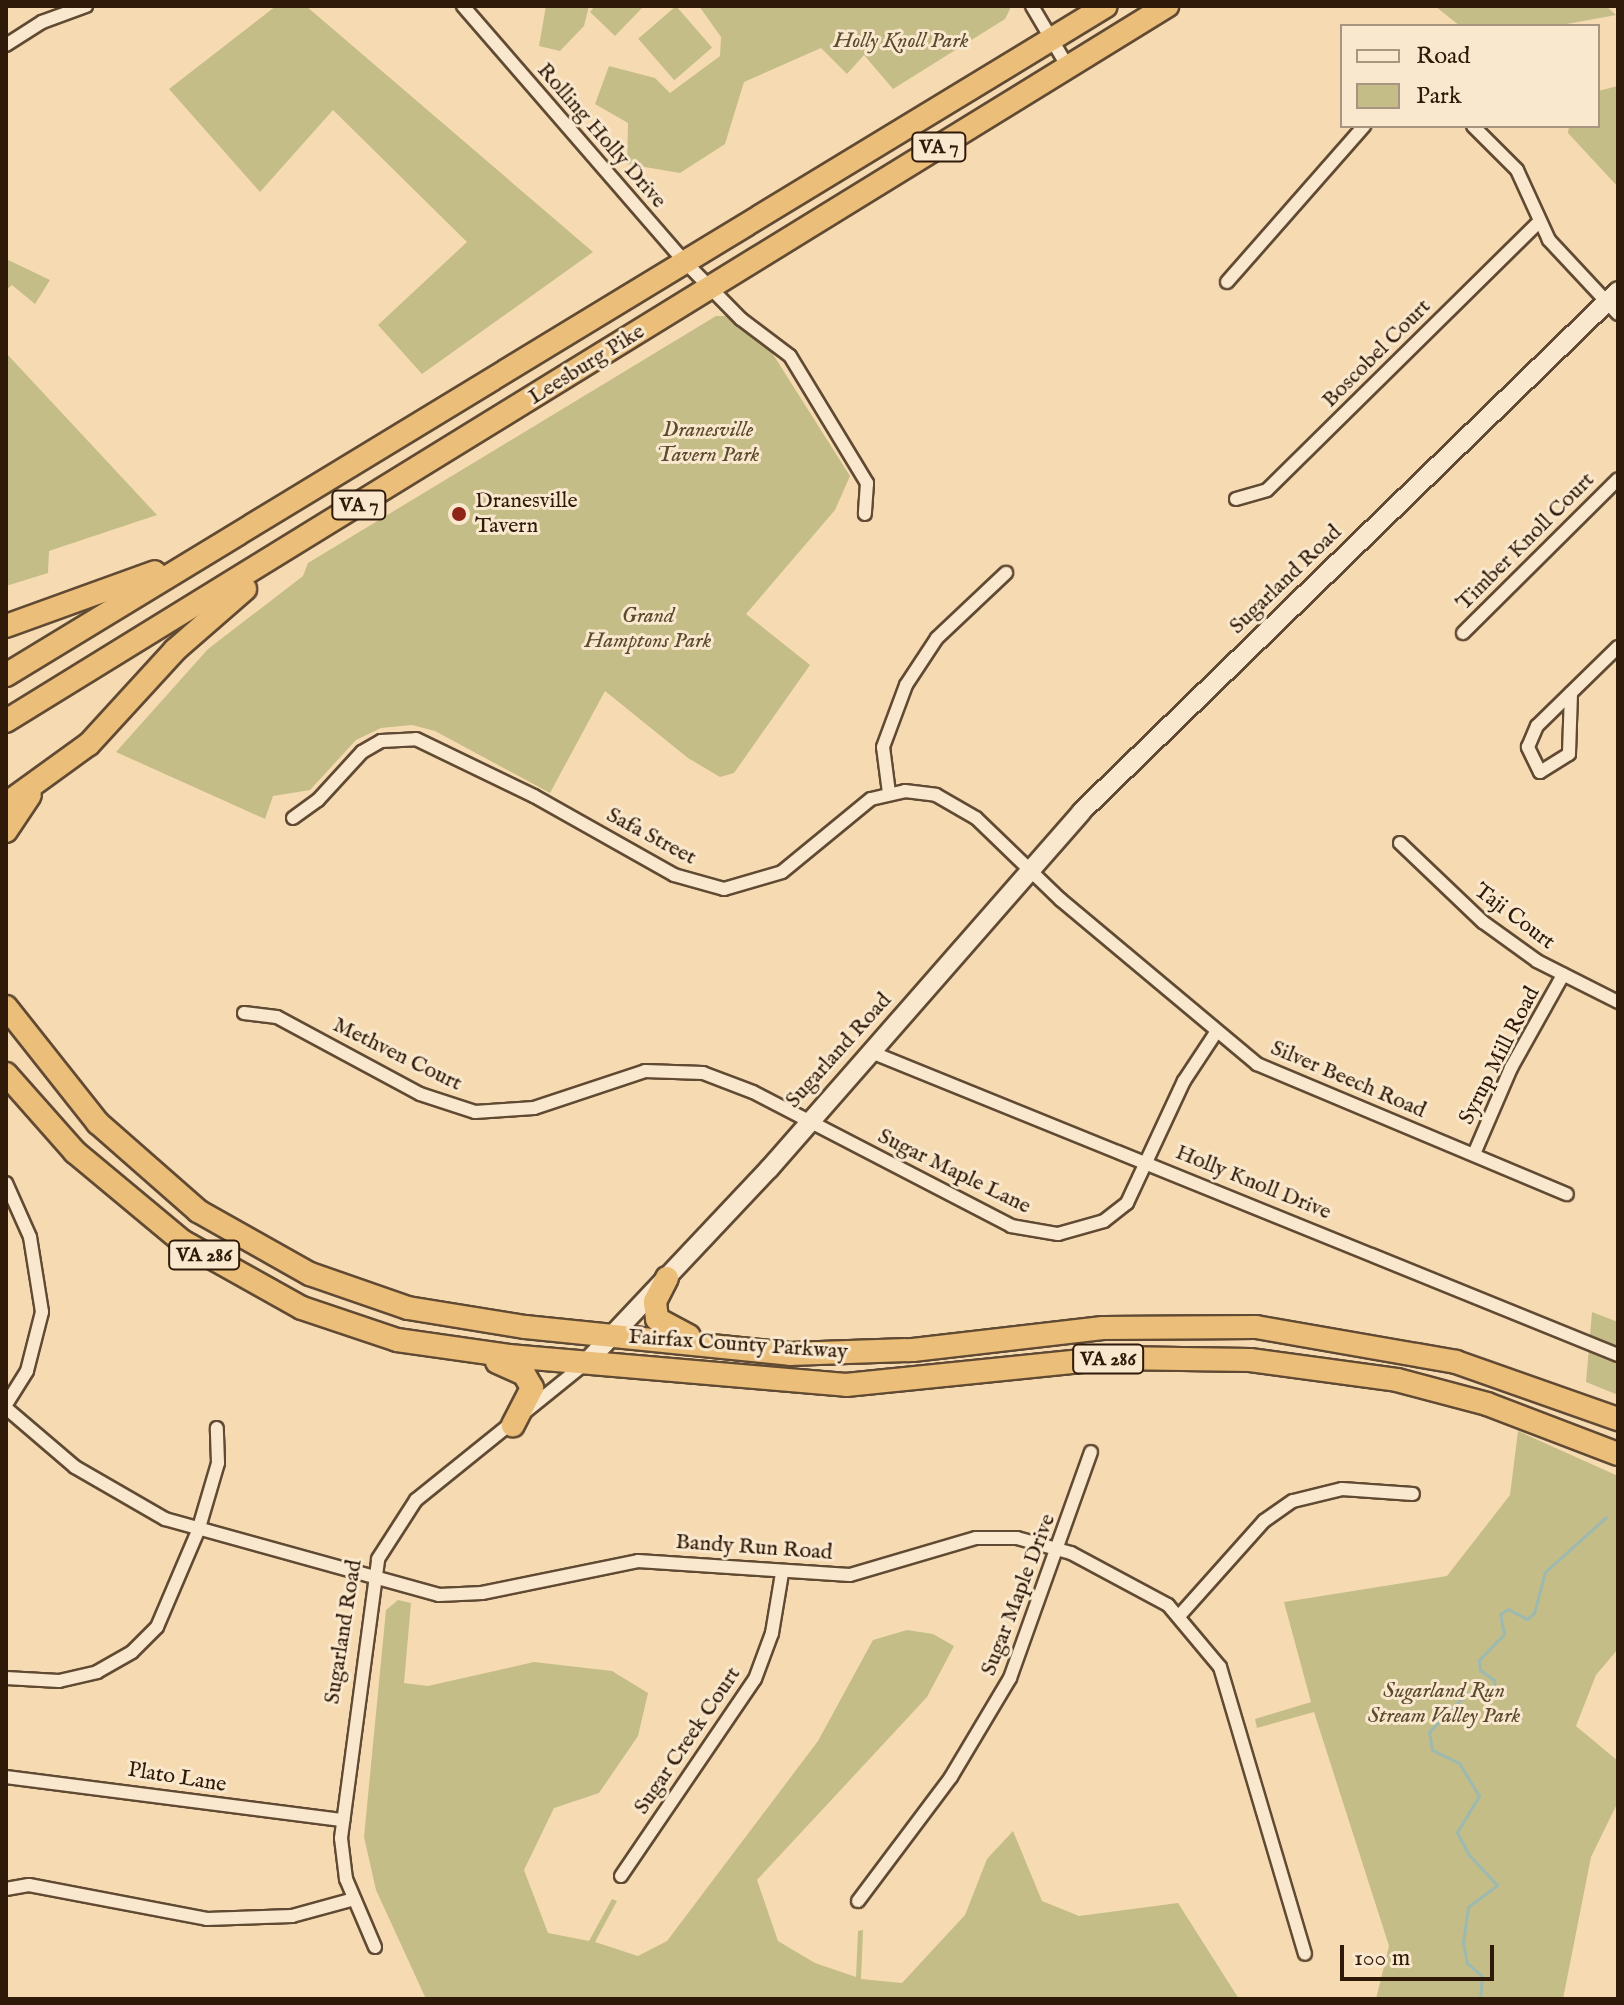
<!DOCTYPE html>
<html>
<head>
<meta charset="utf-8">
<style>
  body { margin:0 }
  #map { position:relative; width:1624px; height:2005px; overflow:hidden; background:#f6dbb2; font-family:"IM FELL English",serif }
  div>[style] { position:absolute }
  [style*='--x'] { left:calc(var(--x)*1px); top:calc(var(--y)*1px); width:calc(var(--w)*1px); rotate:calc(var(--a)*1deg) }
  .green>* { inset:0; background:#c4bd87; transform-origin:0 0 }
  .stream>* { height:3px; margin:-1.5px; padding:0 1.5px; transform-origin:1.5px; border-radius:1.5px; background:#9dbab1 }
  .roads { filter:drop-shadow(2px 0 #614a33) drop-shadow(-2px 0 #614a33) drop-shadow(0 2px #614a33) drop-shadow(0 -2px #614a33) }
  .street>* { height:12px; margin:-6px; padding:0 6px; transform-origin:6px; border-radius:6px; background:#f9e8cd }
  .secondary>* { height:18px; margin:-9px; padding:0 9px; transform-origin:9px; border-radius:9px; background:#f9e8cd }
  .highway>* { height:22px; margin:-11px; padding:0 11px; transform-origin:11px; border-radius:11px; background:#ebbe79 }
  .dots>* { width:22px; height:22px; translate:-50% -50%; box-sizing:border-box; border:4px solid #f9e8cd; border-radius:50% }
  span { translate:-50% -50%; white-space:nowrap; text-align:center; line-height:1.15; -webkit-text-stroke:6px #f9e8cd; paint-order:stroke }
  .shield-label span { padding:2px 6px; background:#f9e8cd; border:2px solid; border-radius:6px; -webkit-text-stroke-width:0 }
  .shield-label { font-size:20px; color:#2f1909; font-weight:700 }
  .park-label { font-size:22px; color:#5c4a2f; font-style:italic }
  .street-label { font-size:22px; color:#2f1909 }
  .poi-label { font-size:22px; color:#2f1909 }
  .left { translate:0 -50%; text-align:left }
  .frame { position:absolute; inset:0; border:8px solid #2f1909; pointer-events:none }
  .legend { position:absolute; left:1340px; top:24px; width:260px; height:104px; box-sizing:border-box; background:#f9e8cd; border:2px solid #a8957f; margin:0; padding:10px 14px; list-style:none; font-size:24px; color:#2f1909 }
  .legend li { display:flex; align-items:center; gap:16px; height:40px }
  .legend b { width:40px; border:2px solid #a8957f }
  .scale { position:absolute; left:1340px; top:1945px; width:154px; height:36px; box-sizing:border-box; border:4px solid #2f1909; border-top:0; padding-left:10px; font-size:24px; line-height:28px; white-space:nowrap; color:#2f1909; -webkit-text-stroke:6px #f9e8cd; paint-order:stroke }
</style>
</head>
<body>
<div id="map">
  <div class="green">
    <div style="clip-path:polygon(276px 6px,306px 6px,593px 252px,422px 374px,378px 325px,467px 242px,333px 110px,260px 192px,169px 89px)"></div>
    <div style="clip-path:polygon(546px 6px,589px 6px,584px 26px,560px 51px,539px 46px)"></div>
    <div style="clip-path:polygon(595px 6px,644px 6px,615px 36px,590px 12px)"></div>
    <div style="left:676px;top:6px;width:55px;height:50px;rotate:49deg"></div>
    <div style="clip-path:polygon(699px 6px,1010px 6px,1010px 9px,1005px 19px,893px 89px,864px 55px,847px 74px,821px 48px,744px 82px,725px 144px,680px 173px,627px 164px,628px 123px,595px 104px,609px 66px,655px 78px,670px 93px,720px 56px,721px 37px)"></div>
    <div style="clip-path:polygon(1435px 6px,1606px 6px,1616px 15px,1556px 26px,1460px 26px)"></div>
    <div style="clip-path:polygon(1618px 86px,1618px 187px,1568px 133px,1569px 126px,1598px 126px,1598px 91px)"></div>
    <div style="clip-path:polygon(6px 259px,50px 280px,35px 304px,12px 285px,6px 290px)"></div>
    <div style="clip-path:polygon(716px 316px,726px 316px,769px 348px,850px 476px,835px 510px,746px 614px,810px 665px,734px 773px,720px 777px,688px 758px,605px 691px,550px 793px,435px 731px,412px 725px,381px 728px,356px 740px,310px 790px,273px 796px,265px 819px,116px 752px,208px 649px,303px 576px,308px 563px)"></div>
    <div style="clip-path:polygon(6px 353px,157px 515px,49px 551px,48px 573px,6px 586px)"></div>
    <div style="clip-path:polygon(1592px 1312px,1618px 1322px,1618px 1395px,1586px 1382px)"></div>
    <div style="clip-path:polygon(1518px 1431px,1618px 1476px,1618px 1649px,1596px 1675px,1576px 1726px,1618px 1761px,1618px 1802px,1591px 1857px,1563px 1999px,1376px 1999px,1389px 1946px,1314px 1712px,1257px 1728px,1255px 1719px,1311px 1702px,1284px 1602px,1447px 1576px,1510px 1495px)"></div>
    <div style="clip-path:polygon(398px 1600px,411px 1603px,404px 1683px,428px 1686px,534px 1662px,612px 1671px,648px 1693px,638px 1736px,599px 1793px,554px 1808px,524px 1870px,548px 1933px,589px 1941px,612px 1899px,617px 1901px,595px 1942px,638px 1956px,667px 1941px,818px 1741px,873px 1640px,907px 1630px,933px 1634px,954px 1646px,927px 1697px,757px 1880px,778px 1941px,815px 1963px,856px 1977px,858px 1931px,863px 1930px,861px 1979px,902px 1983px,965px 1915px,987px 1859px,1013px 1831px,1042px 1901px,1079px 1916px,1178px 1903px,1239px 1999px,426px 1999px,376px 1890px,364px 1837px,386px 1610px)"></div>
  </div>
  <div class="stream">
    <div style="--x:1480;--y:1999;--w:23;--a:-85"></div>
    <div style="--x:1482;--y:1976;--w:20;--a:-139"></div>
    <div style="--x:1467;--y:1963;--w:20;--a:-101"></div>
    <div style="--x:1463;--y:1943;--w:36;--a:-82"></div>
    <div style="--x:1468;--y:1907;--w:36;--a:-37"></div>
    <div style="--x:1497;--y:1885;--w:41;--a:-133"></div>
    <div style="--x:1469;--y:1855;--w:26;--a:-118"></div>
    <div style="--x:1457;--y:1832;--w:42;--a:-58.6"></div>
    <div style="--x:1479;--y:1796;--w:39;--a:-121"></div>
    <div style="--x:1459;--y:1763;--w:30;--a:-154"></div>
    <div style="--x:1432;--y:1750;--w:18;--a:-99"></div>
    <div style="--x:1429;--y:1732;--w:54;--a:-45.7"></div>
    <div style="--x:1467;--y:1693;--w:23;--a:23"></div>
    <div style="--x:1488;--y:1702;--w:10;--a:-37"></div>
    <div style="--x:1496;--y:1696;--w:16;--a:-97"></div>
    <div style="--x:1494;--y:1680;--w:17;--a:-144"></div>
    <div style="--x:1480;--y:1670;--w:10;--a:-96"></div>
    <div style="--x:1479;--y:1660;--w:36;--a:-46"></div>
    <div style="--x:1504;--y:1634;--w:20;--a:-101"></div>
    <div style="--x:1500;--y:1614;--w:9;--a:-32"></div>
    <div style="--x:1508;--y:1609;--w:21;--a:28"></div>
    <div style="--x:1527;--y:1619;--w:9;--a:-41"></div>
    <div style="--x:1534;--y:1613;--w:42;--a:-75"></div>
    <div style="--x:1545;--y:1572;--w:82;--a:-42"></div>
  </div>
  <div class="roads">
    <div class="street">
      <div style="--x:463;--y:6;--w:336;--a:49.1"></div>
      <div style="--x:683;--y:260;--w:83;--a:45.5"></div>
      <div style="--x:741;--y:319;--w:61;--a:37.1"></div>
      <div style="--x:790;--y:356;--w:149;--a:58.8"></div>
      <div style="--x:867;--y:483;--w:31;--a:94"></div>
      <div style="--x:1032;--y:6;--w:71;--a:59.5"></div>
      <div style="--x:6;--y:45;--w:43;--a:-32.6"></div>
      <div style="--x:42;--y:22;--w:47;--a:-20"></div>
      <div style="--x:1473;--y:126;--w:62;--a:45"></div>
      <div style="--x:1517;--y:170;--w:77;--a:65.4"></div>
      <div style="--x:1549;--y:240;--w:101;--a:47"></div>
      <div style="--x:1227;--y:282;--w:208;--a:-48.7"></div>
      <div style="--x:1236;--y:499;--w:32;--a:-16"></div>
      <div style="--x:1267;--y:490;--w:380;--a:-44.6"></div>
      <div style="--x:1463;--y:633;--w:218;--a:-44.8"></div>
      <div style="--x:1571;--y:693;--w:61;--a:91.9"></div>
      <div style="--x:1569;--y:754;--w:34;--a:148"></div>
      <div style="--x:1540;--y:772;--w:28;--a:-116"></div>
      <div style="--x:1528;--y:747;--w:23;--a:-67"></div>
      <div style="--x:1537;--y:726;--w:113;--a:-44.3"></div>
      <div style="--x:889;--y:793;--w:46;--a:-97.4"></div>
      <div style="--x:883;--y:747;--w:66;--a:-69.6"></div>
      <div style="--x:906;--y:685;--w:56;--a:-56.6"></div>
      <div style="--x:937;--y:638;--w:95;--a:-43.3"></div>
      <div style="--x:293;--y:818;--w:31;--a:-36"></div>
      <div style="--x:318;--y:800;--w:65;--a:-47.5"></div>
      <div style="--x:362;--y:752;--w:22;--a:-30"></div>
      <div style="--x:381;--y:741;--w:35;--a:-3"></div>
      <div style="--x:416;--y:739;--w:131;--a:25.8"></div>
      <div style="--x:534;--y:796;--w:161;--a:29.4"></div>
      <div style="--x:674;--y:875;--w:52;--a:15.6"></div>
      <div style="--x:724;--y:889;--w:60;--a:-16.3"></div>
      <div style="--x:782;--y:872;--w:115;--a:-39.4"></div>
      <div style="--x:871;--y:799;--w:35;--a:-13"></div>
      <div style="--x:905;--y:791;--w:31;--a:7"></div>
      <div style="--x:936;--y:795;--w:46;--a:29.9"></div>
      <div style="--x:976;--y:818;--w:118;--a:44"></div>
      <div style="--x:1061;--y:900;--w:256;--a:39.9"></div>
      <div style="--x:1257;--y:1064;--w:336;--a:22.8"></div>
      <div style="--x:1400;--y:843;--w:115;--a:43.6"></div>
      <div style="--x:1483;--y:922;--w:67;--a:35.8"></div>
      <div style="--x:1537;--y:961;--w:91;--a:26.8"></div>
      <div style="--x:244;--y:1013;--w:33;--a:7"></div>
      <div style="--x:277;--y:1017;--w:162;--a:28.3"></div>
      <div style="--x:420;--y:1094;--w:58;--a:18.1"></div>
      <div style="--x:475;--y:1112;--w:59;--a:-3.9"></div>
      <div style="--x:534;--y:1108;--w:117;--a:-18.4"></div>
      <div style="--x:645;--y:1071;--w:58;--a:2"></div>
      <div style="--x:703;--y:1073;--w:53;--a:20.8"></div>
      <div style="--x:753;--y:1092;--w:291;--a:27.4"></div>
      <div style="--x:1011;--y:1226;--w:48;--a:9.7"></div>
      <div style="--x:1058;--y:1234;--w:48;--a:-15.8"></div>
      <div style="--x:1104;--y:1221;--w:29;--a:-38"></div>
      <div style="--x:1127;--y:1203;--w:135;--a:-65"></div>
      <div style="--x:1184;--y:1081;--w:56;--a:-56.6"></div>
      <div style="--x:871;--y:1052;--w:806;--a:22.08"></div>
      <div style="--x:1474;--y:1154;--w:94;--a:-66.7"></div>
      <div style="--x:1511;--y:1068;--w:107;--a:-60.8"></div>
      <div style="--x:6;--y:1183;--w:59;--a:66"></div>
      <div style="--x:30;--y:1237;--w:76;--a:80.9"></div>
      <div style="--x:42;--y:1312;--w:61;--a:104.3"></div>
      <div style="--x:27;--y:1371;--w:40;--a:122"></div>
      <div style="--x:6;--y:1408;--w:91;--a:40.5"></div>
      <div style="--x:75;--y:1467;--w:104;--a:30"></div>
      <div style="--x:165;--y:1519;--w:284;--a:15.5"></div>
      <div style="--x:439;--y:1595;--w:43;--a:-2.7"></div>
      <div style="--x:482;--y:1593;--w:159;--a:-11.6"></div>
      <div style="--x:638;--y:1561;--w:212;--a:3.8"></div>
      <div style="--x:850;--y:1575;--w:131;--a:-16.4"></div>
      <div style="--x:976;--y:1538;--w:41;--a:0"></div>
      <div style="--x:1017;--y:1538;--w:56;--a:15.5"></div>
      <div style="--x:1071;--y:1553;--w:110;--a:28.2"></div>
      <div style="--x:1168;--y:1605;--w:81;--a:50"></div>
      <div style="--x:1220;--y:1667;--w:299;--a:73.5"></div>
      <div style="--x:1180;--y:1615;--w:126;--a:-48.2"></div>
      <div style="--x:1264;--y:1521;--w:35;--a:-35"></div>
      <div style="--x:1293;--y:1501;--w:50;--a:-13.8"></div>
      <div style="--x:1342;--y:1489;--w:71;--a:4"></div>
      <div style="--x:6;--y:1678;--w:53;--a:3.2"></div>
      <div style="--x:59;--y:1681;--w:39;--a:-13"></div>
      <div style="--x:97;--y:1672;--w:40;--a:-29.7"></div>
      <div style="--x:132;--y:1652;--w:35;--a:-45"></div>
      <div style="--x:157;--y:1627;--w:104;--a:-66.9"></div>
      <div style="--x:198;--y:1531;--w:71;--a:-73.6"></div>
      <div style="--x:218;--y:1463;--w:35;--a:-92"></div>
      <div style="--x:6;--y:1777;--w:340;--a:7.3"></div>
      <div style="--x:621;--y:1876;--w:238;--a:-55.8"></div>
      <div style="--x:755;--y:1679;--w:49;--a:-69.7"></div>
      <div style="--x:772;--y:1633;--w:61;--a:-80.5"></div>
      <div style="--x:6;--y:1889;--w:23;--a:-10"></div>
      <div style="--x:29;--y:1885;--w:181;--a:10.8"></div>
      <div style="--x:207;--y:1919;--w:85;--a:-2"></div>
      <div style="--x:292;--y:1916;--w:64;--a:-15.3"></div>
      <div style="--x:858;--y:1901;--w:155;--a:-53.1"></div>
      <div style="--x:951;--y:1777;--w:115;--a:-59.2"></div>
      <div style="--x:1010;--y:1678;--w:240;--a:-70.3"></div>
      <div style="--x:375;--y:1947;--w:74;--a:-113.1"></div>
      <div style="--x:346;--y:1879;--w:41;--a:-97"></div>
      <div style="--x:341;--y:1838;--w:281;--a:-82.4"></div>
      <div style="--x:378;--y:1559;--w:70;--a:-57.2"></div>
      <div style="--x:416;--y:1500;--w:218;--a:-38.9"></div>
    </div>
    <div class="secondary">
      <div style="--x:586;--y:1363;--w:267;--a:-46.7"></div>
      <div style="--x:769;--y:1169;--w:474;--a:-48.8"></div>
      <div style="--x:1081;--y:812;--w:748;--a:-44.13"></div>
    </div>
    <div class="highway">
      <div style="--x:6;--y:626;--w:158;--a:-19.9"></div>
      <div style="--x:6;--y:675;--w:1287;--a:-31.31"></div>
      <div style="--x:6;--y:721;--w:1364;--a:-31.63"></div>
      <div style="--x:6;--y:804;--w:102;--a:-35.9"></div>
      <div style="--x:89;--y:744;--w:127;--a:-47.5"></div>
      <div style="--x:175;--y:650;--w:93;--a:-41.1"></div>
      <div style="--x:6;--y:831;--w:43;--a:-56.3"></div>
      <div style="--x:6;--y:1007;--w:148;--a:51.6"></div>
      <div style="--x:98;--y:1123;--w:133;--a:41.3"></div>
      <div style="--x:198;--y:1211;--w:129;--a:29.4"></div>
      <div style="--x:310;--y:1274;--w:104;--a:19.1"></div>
      <div style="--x:408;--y:1308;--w:119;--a:9.2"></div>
      <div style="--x:525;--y:1327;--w:266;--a:5.8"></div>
      <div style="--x:790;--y:1354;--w:123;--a:-1.9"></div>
      <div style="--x:913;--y:1350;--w:191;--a:-6.6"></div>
      <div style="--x:1103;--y:1328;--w:153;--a:-0.4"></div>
      <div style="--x:1256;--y:1327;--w:203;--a:9.9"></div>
      <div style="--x:1456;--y:1362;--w:172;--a:19.4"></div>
      <div style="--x:6;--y:1074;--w:104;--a:48.5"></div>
      <div style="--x:75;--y:1152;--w:139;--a:39.8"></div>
      <div style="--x:182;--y:1241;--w:137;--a:29.2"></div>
      <div style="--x:302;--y:1308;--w:100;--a:18.6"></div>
      <div style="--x:397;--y:1340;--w:113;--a:8.1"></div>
      <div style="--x:509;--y:1356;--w:338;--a:4.9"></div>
      <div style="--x:846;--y:1385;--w:269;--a:-5.8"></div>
      <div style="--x:1114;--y:1358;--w:136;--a:0.8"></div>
      <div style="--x:1250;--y:1360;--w:148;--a:7.7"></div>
      <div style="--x:1397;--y:1380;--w:93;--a:14.9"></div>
      <div style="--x:1487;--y:1404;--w:140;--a:20.9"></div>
      <div style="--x:667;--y:1278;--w:27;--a:117"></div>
      <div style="--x:655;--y:1302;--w:17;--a:83"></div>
      <div style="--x:657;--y:1319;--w:36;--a:28"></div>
      <div style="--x:497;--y:1362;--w:30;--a:24"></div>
      <div style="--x:524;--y:1374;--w:16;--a:60"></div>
      <div style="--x:532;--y:1388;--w:42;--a:117.2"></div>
    </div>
  </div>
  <div class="dots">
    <div style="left:459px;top:514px;background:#8f2418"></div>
  </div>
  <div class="shield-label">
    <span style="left:939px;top:147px">VA 7</span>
    <span style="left:359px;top:505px">VA 7</span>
    <span style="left:204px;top:1255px">VA 286</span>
    <span style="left:1108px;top:1359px">VA 286</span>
  </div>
  <div class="park-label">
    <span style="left:901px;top:42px">Holly Knoll Park</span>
    <span style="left:708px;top:443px">Dranesville<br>Tavern Park</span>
    <span style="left:648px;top:629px">Grand<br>Hamptons Park</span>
    <span style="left:1444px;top:1704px">Sugarland Run<br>Stream Valley Park</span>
  </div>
  <div class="street-label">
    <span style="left:601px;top:136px;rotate:49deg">Rolling Holly Drive</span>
    <span style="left:1377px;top:354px;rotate:-45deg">Boscobel Court</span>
    <span style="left:587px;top:365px;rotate:-32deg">Leesburg Pike</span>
    <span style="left:1526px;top:542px;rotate:-45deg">Timber Knoll Court</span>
    <span style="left:1286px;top:580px;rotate:-44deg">Sugarland Road</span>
    <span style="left:651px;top:837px;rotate:28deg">Safa Street</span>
    <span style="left:1514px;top:917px;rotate:37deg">Taji Court</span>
    <span style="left:839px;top:1051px;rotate:-48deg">Sugarland Road</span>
    <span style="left:397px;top:1055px;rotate:26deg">Methven Court</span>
    <span style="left:1500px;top:1056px;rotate:-63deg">Syrup Mill Road</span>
    <span style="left:1348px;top:1080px;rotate:23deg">Silver Beech Road</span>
    <span style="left:954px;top:1172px;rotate:26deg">Sugar Maple Lane</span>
    <span style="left:1253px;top:1183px;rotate:22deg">Holly Knoll Drive</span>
    <span style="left:738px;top:1345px;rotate:4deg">Fairfax County Parkway</span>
    <span style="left:754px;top:1548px;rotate:4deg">Bandy Run Road</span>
    <span style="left:1019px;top:1595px;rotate:-69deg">Sugar Maple Drive</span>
    <span style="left:344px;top:1632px;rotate:-81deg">Sugarland Road</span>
    <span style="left:688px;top:1741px;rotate:-56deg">Sugar Creek Court</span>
    <span style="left:177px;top:1778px;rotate:9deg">Plato Lane</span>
  </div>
  <div class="poi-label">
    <span class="left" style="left:475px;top:514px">Dranesville<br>Tavern</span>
  </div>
  <div class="frame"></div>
  <ul class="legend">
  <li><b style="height:10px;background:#f9e8cd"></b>Road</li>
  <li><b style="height:22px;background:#c4bd87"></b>Park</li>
  </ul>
  <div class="scale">100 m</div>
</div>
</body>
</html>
